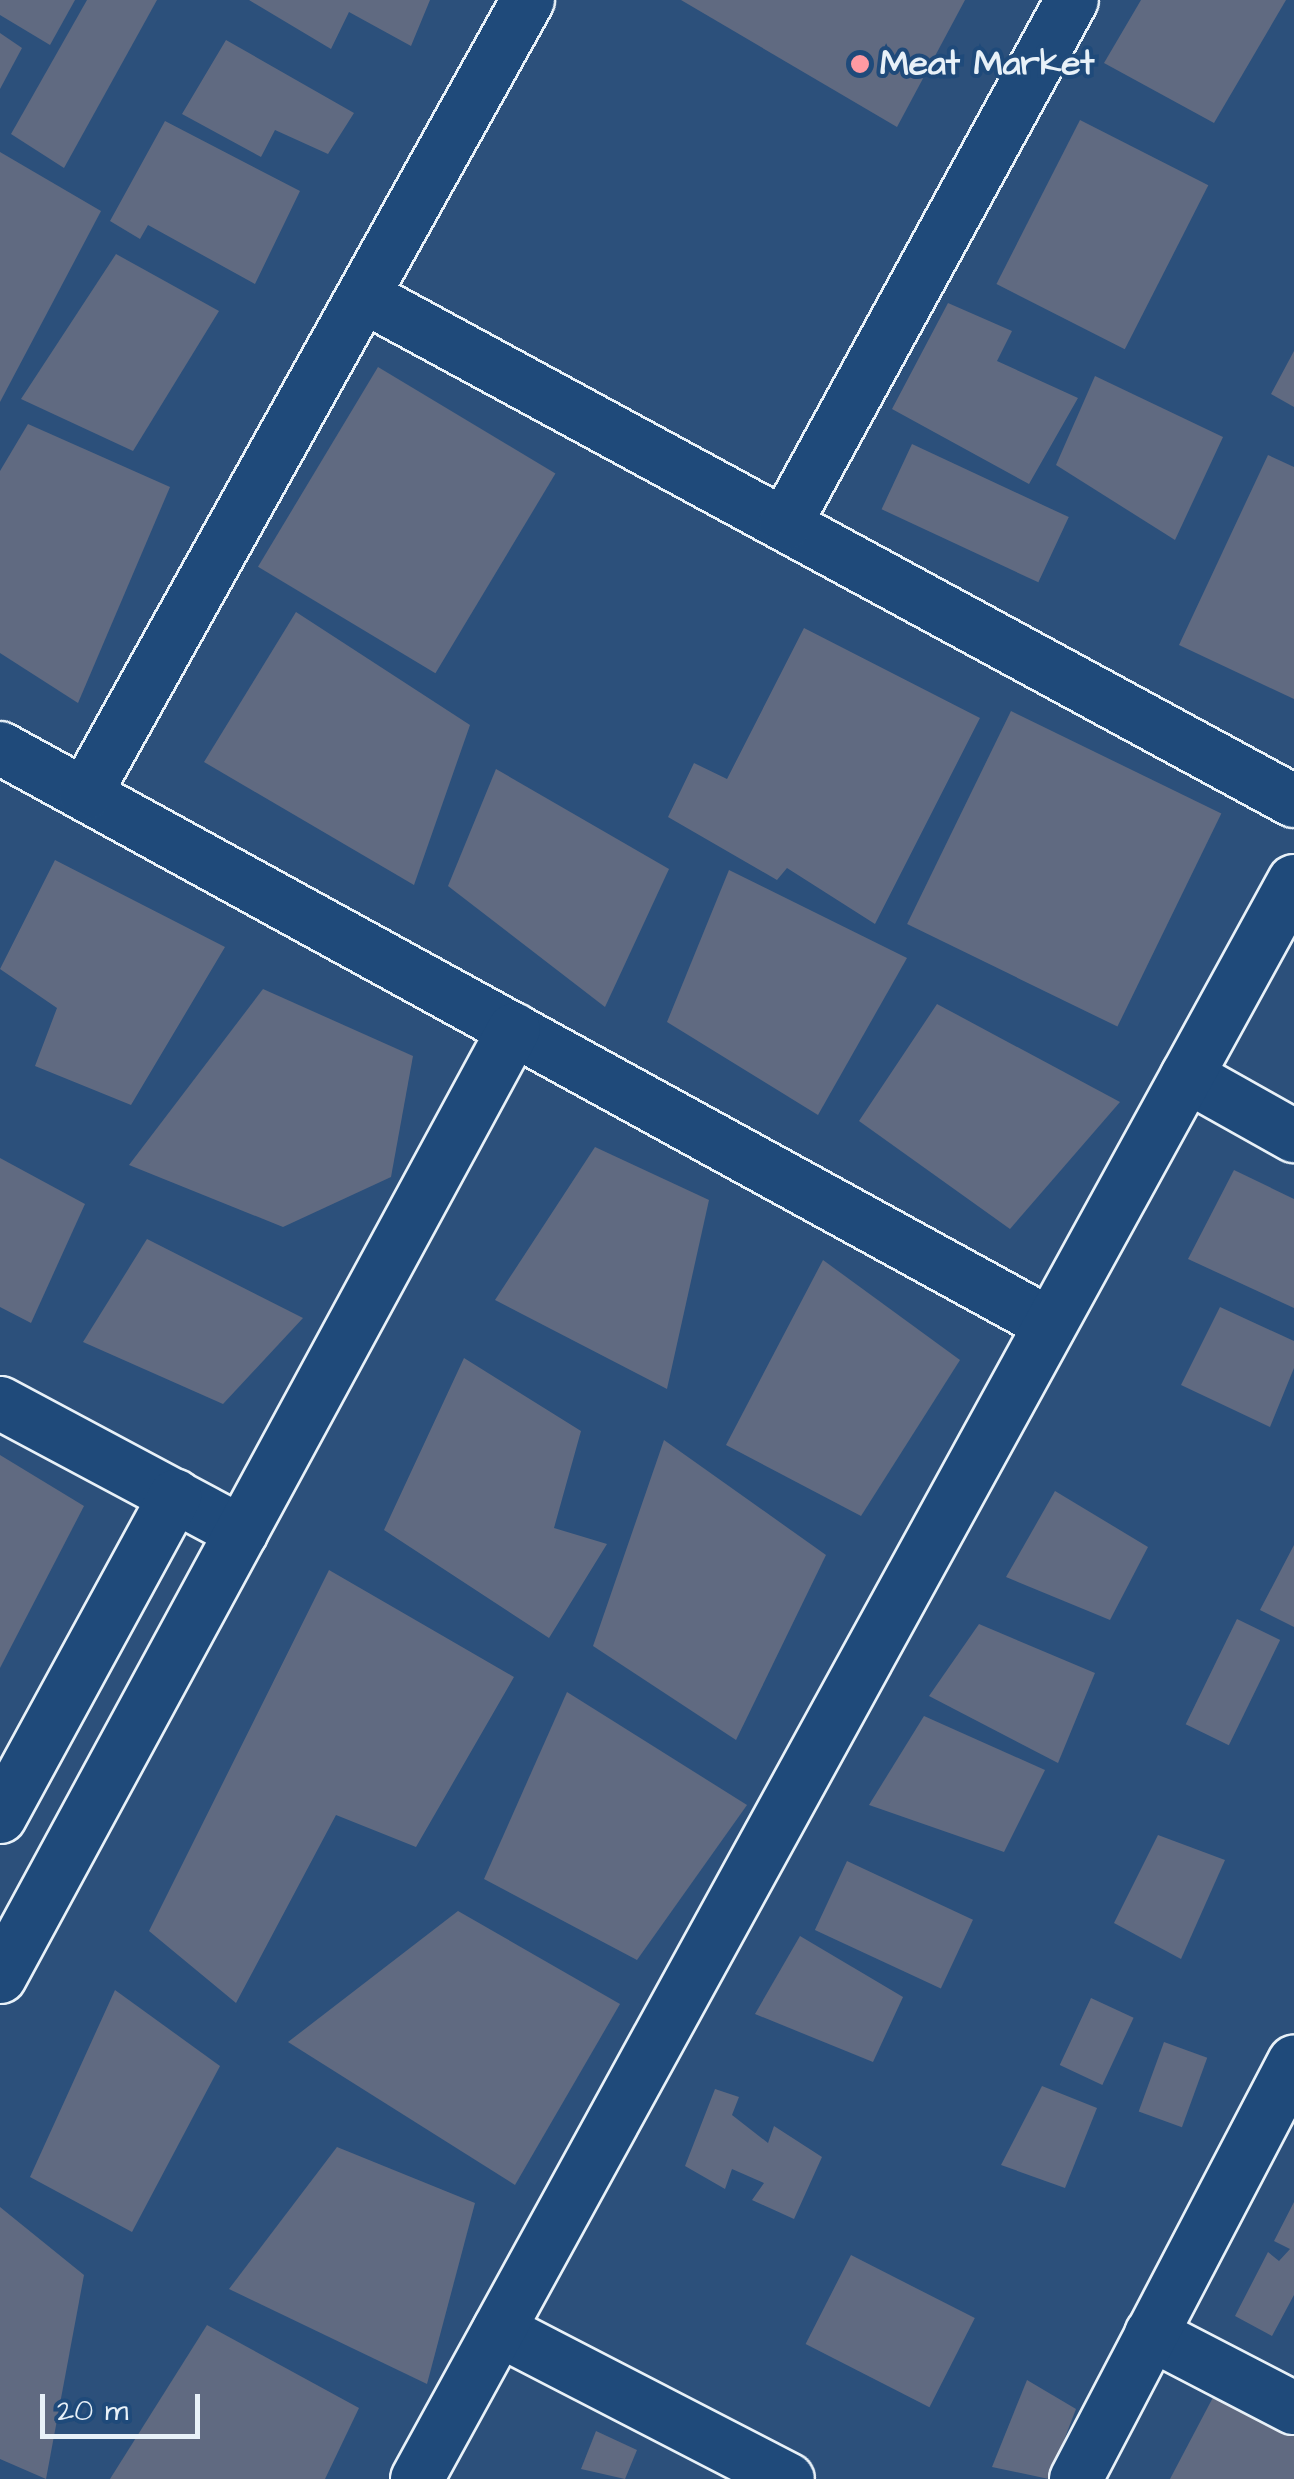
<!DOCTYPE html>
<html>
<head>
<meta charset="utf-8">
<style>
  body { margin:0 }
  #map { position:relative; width:1294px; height:2479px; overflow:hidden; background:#2c507b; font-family:"Architects Daughter",sans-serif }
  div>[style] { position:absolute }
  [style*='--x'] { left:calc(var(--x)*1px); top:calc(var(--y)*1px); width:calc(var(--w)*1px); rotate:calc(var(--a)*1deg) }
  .building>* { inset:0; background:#606a81; transform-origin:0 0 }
  .roads { filter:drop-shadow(2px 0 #e8f1f8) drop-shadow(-2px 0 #e8f1f8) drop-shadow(0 2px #e8f1f8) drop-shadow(0 -2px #e8f1f8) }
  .street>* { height:52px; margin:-26px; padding:0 26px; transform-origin:26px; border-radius:26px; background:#1f4a7a }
  .dots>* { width:28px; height:28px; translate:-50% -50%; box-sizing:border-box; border:5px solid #1f4a7a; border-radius:50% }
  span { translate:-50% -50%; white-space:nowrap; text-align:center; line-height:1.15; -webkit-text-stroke:8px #1f4a7a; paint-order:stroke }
  .poi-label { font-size:35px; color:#e8f1f8; font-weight:700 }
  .left { translate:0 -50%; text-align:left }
  .scale { position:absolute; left:40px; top:2394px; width:160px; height:45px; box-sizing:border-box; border:5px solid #e8f1f8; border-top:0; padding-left:12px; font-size:30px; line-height:35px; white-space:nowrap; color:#e8f1f8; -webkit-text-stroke:8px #1f4a7a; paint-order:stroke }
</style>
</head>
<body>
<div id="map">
  <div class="building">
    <div style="clip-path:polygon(0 0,75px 0,50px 45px,0 15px)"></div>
    <div style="clip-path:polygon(87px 0,157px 0,64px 168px,11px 134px)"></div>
    <div style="clip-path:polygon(249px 0,430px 0,411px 46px,349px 12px,331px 49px)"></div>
    <div style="clip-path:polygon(681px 0,965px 0,897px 127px)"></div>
    <div style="clip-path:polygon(1141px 0,1286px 0,1214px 123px,1104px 63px)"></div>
    <div style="clip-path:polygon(0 33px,22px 48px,0 89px)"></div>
    <div style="clip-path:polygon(226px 40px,354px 113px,328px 154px,275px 130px,261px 157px,182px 114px)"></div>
    <div style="left:1080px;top:120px;width:144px;height:184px;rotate:27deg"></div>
    <div style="clip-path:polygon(165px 121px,300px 191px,255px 284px,148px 225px,140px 239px,110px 221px)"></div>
    <div style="clip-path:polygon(0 152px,101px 211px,0 402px)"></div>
    <div style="clip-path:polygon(116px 254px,219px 311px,133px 451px,21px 399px)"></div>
    <div style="clip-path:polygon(948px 303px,1012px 331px,997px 361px,1078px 398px,1029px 484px,892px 409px)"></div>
    <div style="clip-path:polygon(1294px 351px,1294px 407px,1271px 394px)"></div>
    <div style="left:378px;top:367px;width:207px;height:233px;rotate:31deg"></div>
    <div style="clip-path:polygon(1095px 376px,1223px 437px,1175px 540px,1056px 465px)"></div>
    <div style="clip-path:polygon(28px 424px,170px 487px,78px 703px,0 653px,0 471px)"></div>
    <div style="left:912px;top:444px;width:173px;height:72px;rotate:25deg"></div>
    <div style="clip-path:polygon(1268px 455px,1294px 467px,1294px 699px,1179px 645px)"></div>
    <div style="clip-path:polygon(296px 612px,470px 725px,414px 885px,204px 762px)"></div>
    <div style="clip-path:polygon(804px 628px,980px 718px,875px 924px,787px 868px,777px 880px,668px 817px,694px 763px,727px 779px)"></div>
    <div style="left:1011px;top:711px;width:234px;height:237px;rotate:26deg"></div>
    <div style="clip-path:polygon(496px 769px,669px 869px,605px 1007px,448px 886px)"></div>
    <div style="clip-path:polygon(55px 860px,225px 947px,131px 1105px,35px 1066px,57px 1008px,0 969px)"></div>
    <div style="clip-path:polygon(729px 870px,907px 958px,818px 1115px,667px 1022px)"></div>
    <div style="clip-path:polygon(263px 989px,413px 1056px,391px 1177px,283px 1227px,129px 1165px)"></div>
    <div style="clip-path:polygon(937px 1004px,1120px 1102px,1010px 1229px,859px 1121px)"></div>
    <div style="clip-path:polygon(595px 1147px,709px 1200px,667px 1389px,495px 1300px)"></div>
    <div style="clip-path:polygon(0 1158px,85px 1204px,31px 1323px,0 1307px)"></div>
    <div style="clip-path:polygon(1234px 1170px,1294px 1199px,1294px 1308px,1188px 1259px)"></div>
    <div style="clip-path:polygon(147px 1239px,303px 1318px,223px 1404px,83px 1342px)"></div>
    <div style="clip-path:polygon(823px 1260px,960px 1360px,861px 1516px,726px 1445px)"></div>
    <div style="clip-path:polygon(1220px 1307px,1294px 1341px,1294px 1368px,1270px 1427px,1181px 1385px)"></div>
    <div style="clip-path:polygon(464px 1358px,581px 1431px,554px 1528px,607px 1544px,549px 1638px,384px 1530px)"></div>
    <div style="clip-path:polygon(664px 1440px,826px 1555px,736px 1740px,593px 1646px)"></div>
    <div style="clip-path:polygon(0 1455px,84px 1506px,0 1668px)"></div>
    <div style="clip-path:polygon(1055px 1491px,1148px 1547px,1110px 1620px,1006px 1577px)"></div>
    <div style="clip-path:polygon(1294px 1545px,1294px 1627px,1260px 1610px)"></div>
    <div style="clip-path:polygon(329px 1570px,514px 1677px,416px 1847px,336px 1815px,236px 2003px,149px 1931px)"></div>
    <div style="left:1237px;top:1619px;width:48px;height:117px;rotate:26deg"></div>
    <div style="clip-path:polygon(979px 1624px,1095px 1673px,1058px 1763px,929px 1696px)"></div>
    <div style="clip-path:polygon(567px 1692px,747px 1805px,637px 1960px,484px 1879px)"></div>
    <div style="clip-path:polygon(924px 1716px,1045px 1770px,1004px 1852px,869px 1805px)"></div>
    <div style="clip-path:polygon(1158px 1835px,1225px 1860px,1181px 1959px,1114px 1923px)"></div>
    <div style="left:847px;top:1861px;width:139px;height:76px;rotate:25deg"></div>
    <div style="clip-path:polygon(458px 1911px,620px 2004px,515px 2185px,288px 2042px)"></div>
    <div style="clip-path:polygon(800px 1936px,903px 1997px,873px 2062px,755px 2014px)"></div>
    <div style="clip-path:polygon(115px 1990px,220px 2066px,132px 2232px,30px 2177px)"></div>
    <div style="left:1091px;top:1998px;width:47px;height:74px;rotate:25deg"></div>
    <div style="left:1164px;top:2042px;width:46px;height:74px;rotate:20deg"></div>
    <div style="clip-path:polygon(1042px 2086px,1097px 2108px,1065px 2188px,1001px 2165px)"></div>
    <div style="clip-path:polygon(715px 2089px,739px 2097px,732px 2115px,768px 2143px,774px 2126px,822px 2157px,794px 2219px,752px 2200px,764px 2183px,732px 2169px,725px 2189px,685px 2166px)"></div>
    <div style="clip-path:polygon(337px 2147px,475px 2203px,427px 2384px,229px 2289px)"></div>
    <div style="clip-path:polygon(1294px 2202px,1294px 2295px,1272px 2336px,1235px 2316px,1268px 2252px,1279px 2261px,1290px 2249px,1274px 2241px)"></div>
    <div style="clip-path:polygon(0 2207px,84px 2275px,46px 2479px,0 2459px)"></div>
    <div style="left:851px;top:2255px;width:139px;height:100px;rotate:27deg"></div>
    <div style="clip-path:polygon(207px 2325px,359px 2408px,325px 2479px,110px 2479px)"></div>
    <div style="clip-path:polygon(1027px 2380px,1076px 2409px,1049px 2479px,992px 2467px)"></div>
    <div style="clip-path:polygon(1219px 2386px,1294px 2426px,1294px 2479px,1170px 2479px)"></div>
    <div style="clip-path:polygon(596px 2431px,637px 2450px,625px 2479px,581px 2469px)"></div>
  </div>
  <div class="roads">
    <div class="street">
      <div style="--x:363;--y:296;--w:1059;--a:28.48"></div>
      <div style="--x:785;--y:524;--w:597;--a:-61.29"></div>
      <div style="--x:0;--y:748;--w:1198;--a:28.75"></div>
      <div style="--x:85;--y:794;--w:909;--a:-60.84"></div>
      <div style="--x:1187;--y:1076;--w:123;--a:29.3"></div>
      <div style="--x:0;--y:1403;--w:274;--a:28.1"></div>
      <div style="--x:0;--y:1817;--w:366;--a:-61.4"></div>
      <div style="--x:0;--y:1977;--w:1078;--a:-61.53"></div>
      <div style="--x:499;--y:2330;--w:325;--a:27.3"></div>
      <div style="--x:1151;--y:2334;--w:161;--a:27.4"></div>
      <div style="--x:417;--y:2479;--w:1823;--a:-61.24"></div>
      <div style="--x:1076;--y:2479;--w:471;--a:-62.4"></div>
    </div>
  </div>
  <div class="dots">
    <div style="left:860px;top:64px;background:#ff9aa2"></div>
  </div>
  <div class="poi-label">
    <span class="left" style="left:880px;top:64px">Meat Market</span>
  </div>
  <div class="scale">20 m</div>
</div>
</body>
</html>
